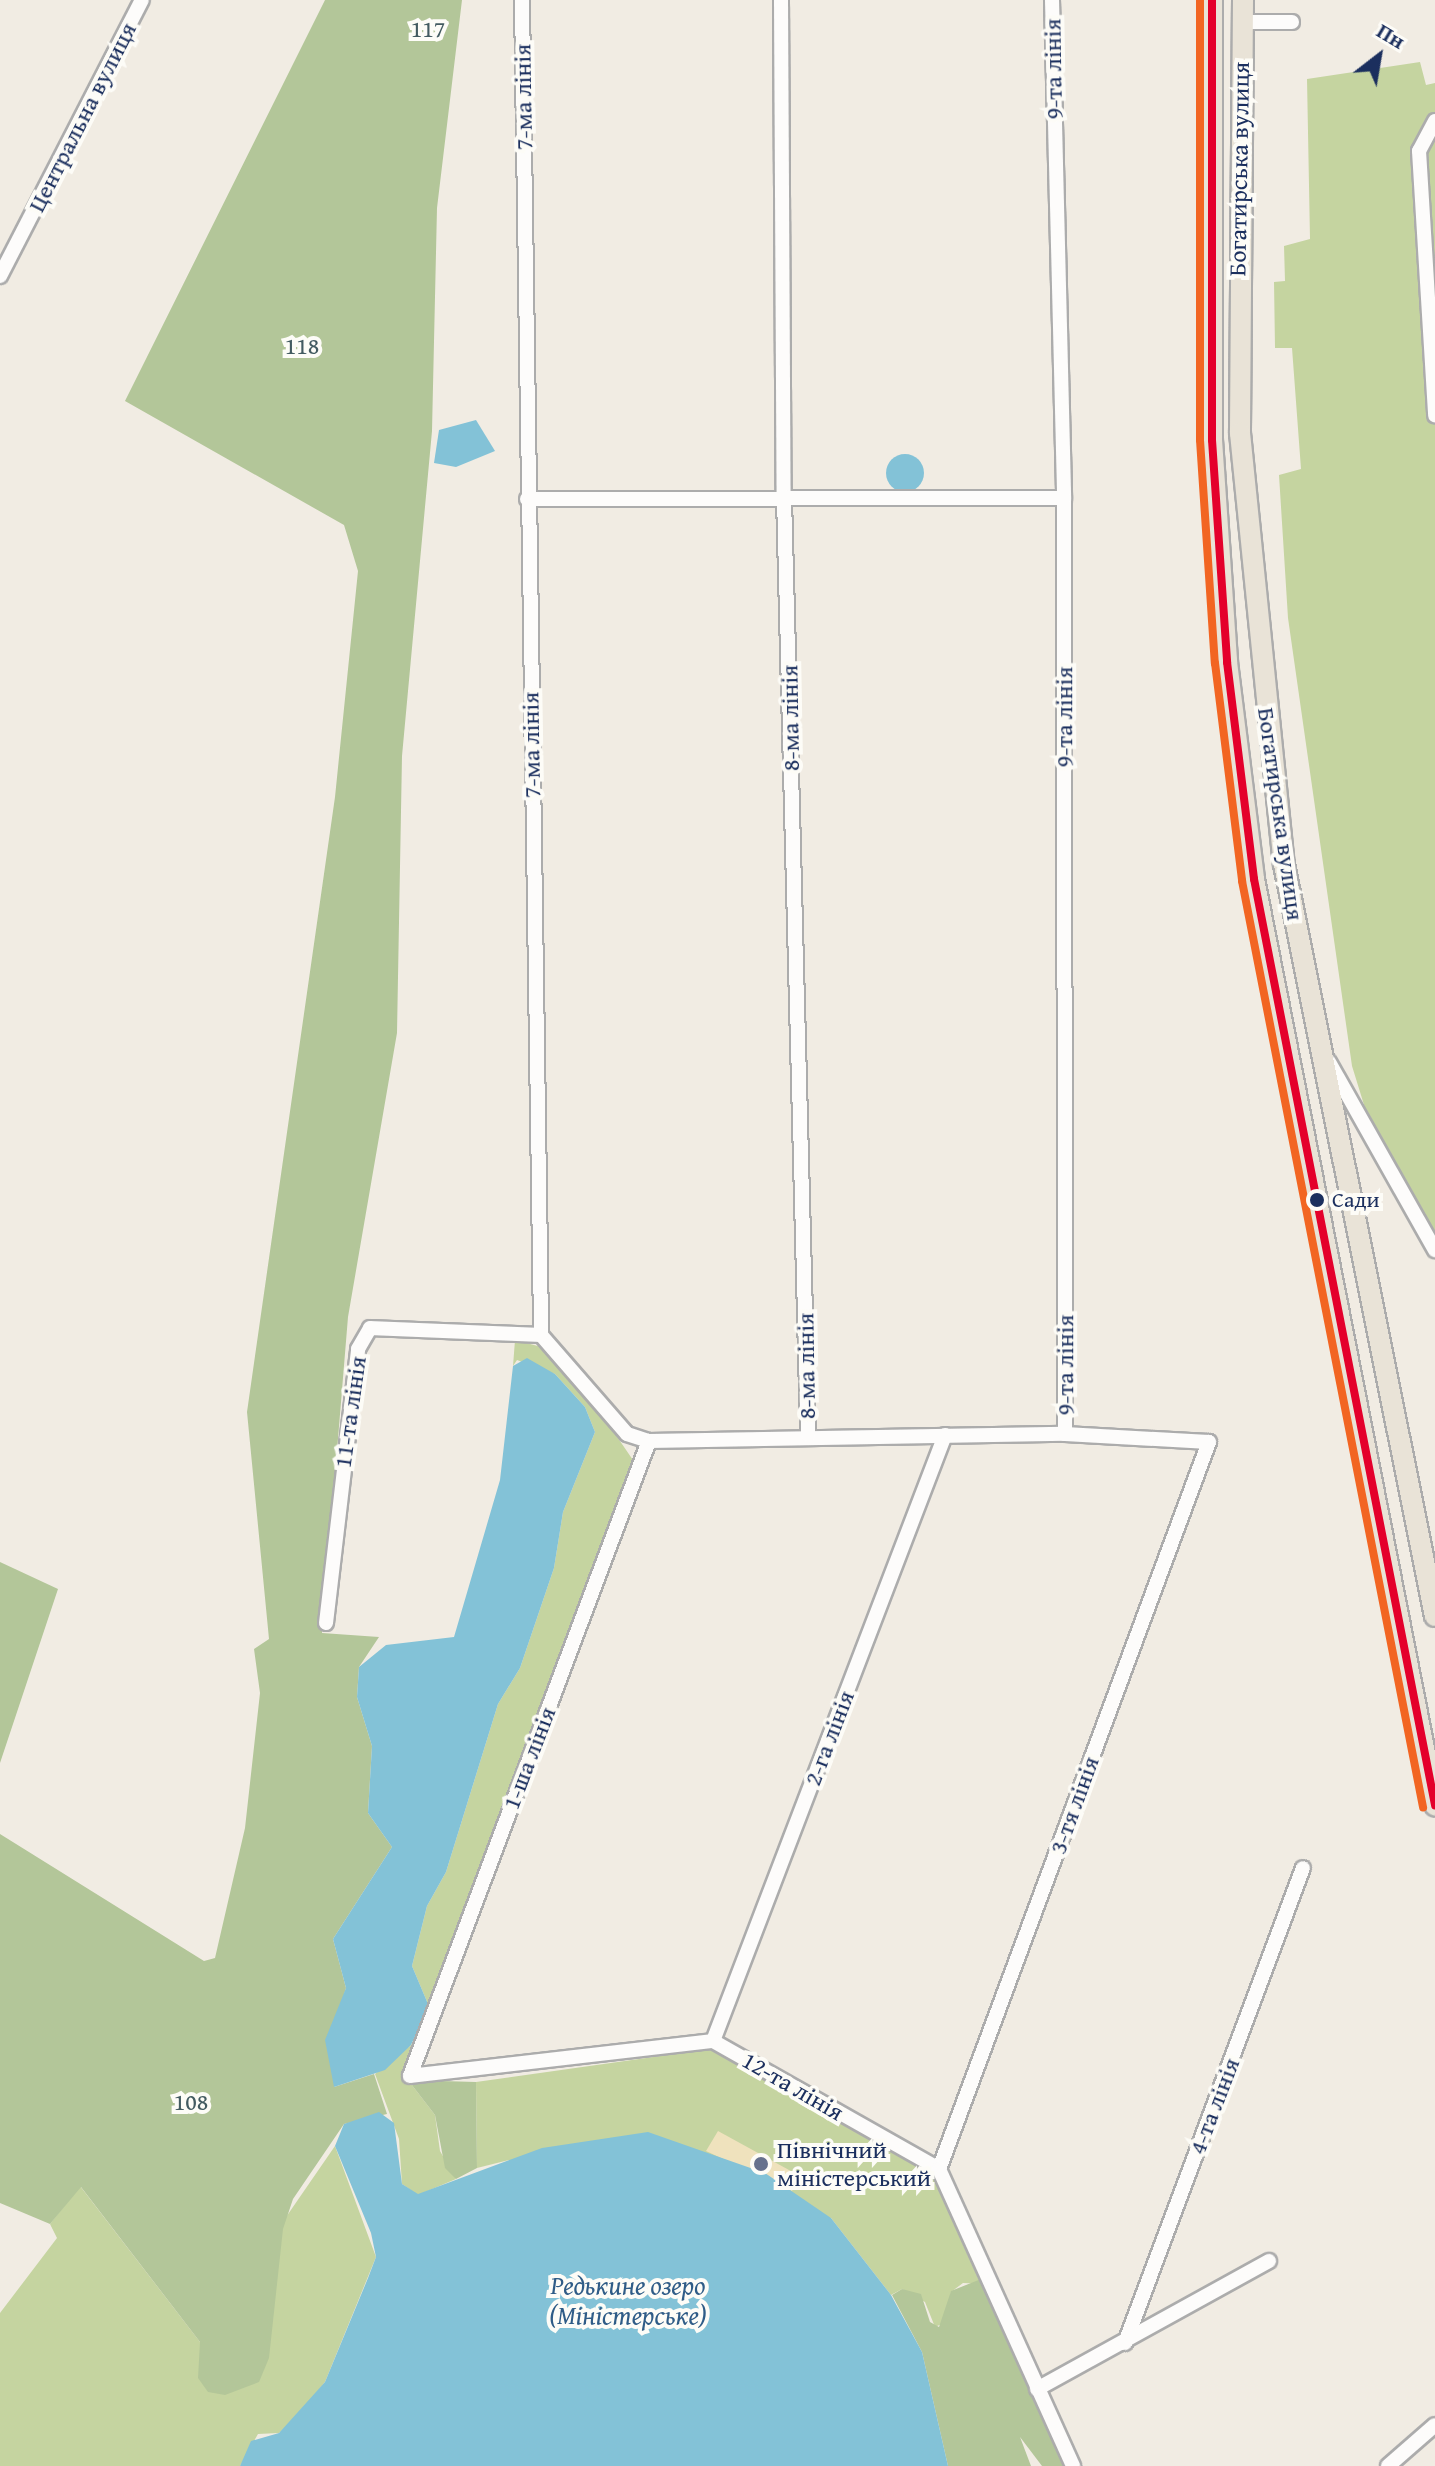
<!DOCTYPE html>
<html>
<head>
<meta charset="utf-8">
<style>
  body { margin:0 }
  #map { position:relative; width:1435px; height:2466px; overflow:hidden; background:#f1ece3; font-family:"Gentium Book Plus",serif }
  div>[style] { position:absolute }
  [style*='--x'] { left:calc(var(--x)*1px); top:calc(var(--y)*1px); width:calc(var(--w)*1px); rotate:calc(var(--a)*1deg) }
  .green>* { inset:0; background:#c5d4a0 }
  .forest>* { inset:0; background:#b3c699 }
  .sand>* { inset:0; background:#efe2bd }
  .water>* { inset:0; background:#83c2d7 }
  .round { border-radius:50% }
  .roads { filter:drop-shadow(2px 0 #acacac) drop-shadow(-2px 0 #acacac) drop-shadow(0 2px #acacac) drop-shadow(0 -2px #acacac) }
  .street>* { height:14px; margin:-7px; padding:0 7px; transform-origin:7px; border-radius:7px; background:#fdfcfb }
  .primary>* { height:20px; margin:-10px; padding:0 10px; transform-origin:10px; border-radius:10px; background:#e9e3d7 }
  .bus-1>* { height:8px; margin:-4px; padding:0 4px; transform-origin:4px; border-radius:4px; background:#e4002b }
  .bus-2>* { height:8px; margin:-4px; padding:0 4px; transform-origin:4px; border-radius:4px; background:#f26522 }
  .dots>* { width:22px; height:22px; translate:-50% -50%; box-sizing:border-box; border:4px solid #fdfcf7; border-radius:50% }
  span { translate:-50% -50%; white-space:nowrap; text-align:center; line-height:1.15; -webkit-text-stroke:8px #fdfcf7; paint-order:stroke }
  .bus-label { font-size:22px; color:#1b2f5e }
  .left { translate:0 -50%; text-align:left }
  .park-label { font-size:24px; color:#435b61 }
  .street-label { font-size:24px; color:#1b2f5e }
  .poi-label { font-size:24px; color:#1b2f5e }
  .water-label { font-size:26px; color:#2f5c87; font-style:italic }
  .north { position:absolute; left:1339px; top:16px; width:80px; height:80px; -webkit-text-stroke:6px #fdfcf7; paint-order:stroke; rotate:31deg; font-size:22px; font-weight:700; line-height:32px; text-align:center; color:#1b2f5e }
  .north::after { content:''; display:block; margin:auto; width:28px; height:36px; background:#1b2f5e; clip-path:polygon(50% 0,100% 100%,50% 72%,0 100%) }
</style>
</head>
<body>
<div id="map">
  <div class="green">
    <div style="clip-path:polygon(1420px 62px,1426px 85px,1435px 83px,1435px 1240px,1369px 1121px,1352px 1066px,1288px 618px,1279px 475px,1301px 469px,1292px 348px,1275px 348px,1274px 282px,1285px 281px,1284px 246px,1310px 239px,1307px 79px)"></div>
    <div style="clip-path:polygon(515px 1340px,549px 1349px,572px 1371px,635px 1463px,428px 2004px,412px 1966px,427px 1906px,446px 1872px,498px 1704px,520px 1668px,554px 1568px,563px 1512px,595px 1432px,585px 1407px,555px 1374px,517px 1360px,513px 1366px)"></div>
    <div style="clip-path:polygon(424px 2017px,408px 2080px,435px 2115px,440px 2151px,456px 2179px,418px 2195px,402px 2184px,399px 2139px,375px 2074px,411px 2045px)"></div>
    <div style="clip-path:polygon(710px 2049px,934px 2175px,987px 2284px,963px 2283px,951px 2292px,944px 2323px,935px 2327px,925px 2302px,902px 2289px,891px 2295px,831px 2218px,509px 2160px,477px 2168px,476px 2082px)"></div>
    <div style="clip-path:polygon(335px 2146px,376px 2257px,325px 2382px,297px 2417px,279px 2433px,258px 2434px,240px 2466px,0 2466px,0 2313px,57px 2238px,50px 2224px,80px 2186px,200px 2342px)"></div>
  </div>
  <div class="forest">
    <div style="clip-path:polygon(325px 0,462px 0,437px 208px,432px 431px,402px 756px,397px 1033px,348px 1317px,322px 1633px,379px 1637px,359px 1667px,357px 1697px,372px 1746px,368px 1813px,392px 1847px,333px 1939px,346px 1988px,335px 2024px,334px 2087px,374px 2074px,387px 2114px,344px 2124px,293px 2199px,283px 2229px,269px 2358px,259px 2382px,225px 2395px,208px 2392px,198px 2378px,200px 2342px,81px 2187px,50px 2224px,0 2203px,0 1834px,204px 1961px,215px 1958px,245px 1828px,260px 1693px,254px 1649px,269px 1639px,247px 1412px,335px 797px,358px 571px,344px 525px,125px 401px)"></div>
    <div style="clip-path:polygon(0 1562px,58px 1589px,0 1763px)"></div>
    <div style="clip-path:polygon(408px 2080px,476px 2082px,477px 2168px,456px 2179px,445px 2168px,435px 2115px)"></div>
    <div style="clip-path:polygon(981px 2279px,1067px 2466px,1042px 2466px,1020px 2437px,1031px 2466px,948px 2466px,922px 2352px,892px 2295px,902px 2289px,921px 2294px,930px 2322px,939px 2327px,951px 2291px)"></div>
  </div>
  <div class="sand">
    <div style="clip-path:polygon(718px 2131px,800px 2176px,792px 2191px,706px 2151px)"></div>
  </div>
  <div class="water">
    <div style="clip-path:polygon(476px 420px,495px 451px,456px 467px,434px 463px,439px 430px)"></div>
    <div class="round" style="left:886px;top:454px;width:38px;height:38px"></div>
    <div style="clip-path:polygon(527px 1358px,555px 1374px,585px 1407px,595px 1432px,563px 1512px,554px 1568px,520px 1668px,498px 1704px,446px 1872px,427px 1906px,412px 1966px,428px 2004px,424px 2017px,411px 2045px,385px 2070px,334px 2087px,325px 2040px,346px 1988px,333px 1939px,392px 1847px,368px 1813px,372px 1746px,357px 1697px,359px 1667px,386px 1645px,454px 1637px,500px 1480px,513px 1366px)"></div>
    <div style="clip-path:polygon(379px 2112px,394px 2123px,402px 2184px,418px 2194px,542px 2148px,648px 2132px,765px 2173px,831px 2218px,891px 2295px,922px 2352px,948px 2466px,240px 2466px,251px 2441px,279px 2433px,325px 2382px,368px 2278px,376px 2257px,371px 2233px,335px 2146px,344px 2124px)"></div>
  </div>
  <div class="roads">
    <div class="street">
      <div style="--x:522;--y:0;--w:1335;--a:89.18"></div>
      <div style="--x:541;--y:1335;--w:131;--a:49"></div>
      <div style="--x:627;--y:1434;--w:23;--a:18"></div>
      <div style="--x:649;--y:1441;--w:416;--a:-1"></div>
      <div style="--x:1065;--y:1434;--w:144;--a:3.2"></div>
      <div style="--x:1209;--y:1442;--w:776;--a:110.37"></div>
      <div style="--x:781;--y:0;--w:497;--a:89.7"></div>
      <div style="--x:784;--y:497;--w:938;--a:88.53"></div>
      <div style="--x:1052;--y:0;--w:498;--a:88.6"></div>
      <div style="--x:1064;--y:498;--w:936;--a:89.94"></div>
      <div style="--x:1242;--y:22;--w:50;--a:0"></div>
      <div style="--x:1435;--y:121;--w:34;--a:118"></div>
      <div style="--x:1419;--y:151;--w:265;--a:86.5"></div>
      <div style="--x:0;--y:276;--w:310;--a:-62.8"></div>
      <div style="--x:527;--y:499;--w:537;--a:-0.11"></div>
      <div style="--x:1329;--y:1062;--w:216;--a:60.6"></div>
      <div style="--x:649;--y:1441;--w:678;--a:110.63"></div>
      <div style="--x:410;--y:2076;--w:305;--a:-6.6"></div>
      <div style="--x:713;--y:2041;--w:260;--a:29.5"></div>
      <div style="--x:939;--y:2169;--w:326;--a:65.7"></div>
      <div style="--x:326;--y:1623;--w:276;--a:-83.3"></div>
      <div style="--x:358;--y:1349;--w:24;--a:-60"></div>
      <div style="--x:370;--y:1328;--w:171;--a:2.3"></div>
      <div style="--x:713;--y:2041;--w:649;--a:-69.05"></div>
      <div style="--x:1125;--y:2343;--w:507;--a:-69.46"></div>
      <div style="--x:1037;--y:2389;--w:265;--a:-28.9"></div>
      <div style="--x:1388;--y:2466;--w:62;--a:-41.1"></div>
    </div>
    <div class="primary">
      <div style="--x:1212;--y:0;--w:440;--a:90"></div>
      <div style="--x:1212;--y:440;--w:223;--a:86.1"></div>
      <div style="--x:1227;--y:662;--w:219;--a:82.9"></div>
      <div style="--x:1254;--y:879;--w:944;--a:78.94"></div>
      <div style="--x:1243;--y:0;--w:433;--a:90.4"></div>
      <div style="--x:1240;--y:433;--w:433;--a:84.2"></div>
      <div style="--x:1284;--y:864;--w:767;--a:78.65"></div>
    </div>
  </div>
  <div class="bus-1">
    <div style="--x:1212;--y:0;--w:440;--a:90"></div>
    <div style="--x:1212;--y:440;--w:223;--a:86.1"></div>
    <div style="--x:1227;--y:662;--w:219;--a:82.9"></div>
    <div style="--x:1254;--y:879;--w:944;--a:78.94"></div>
  </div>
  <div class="bus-2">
    <div style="--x:1200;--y:0;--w:440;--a:90"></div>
    <div style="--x:1200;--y:440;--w:224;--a:86.2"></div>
    <div style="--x:1215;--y:663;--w:220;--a:82.9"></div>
    <div style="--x:1242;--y:881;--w:944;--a:78.94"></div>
  </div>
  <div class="dots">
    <div style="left:1317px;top:1200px;background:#1b2f5e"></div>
    <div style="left:761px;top:2164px;background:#66718d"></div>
  </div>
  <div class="bus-label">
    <span class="left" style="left:1332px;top:1200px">Сади</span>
  </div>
  <div class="park-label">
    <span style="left:428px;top:29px">117</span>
    <span style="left:302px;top:346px">118</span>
    <span style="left:191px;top:2102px">108</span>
  </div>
  <div class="street-label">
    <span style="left:1053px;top:69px;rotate:-91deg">9-та лінія</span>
    <span style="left:523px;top:97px;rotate:-91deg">7-ма лінія</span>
    <span style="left:82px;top:117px;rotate:-63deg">Центральна вулиця</span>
    <span style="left:1239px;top:169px;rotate:-89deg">Богатирська вулиця</span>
    <span style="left:1064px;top:717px;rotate:-90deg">9-та лінія</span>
    <span style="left:790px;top:718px;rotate:-91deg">8-ма лінія</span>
    <span style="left:531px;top:745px;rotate:-91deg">7-ма лінія</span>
    <span style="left:1281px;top:814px;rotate:82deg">Богатирська вулиця</span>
    <span style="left:1065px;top:1365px;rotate:-90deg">9-та лінія</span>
    <span style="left:806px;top:1366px;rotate:-91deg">8-ма лінія</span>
    <span style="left:350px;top:1412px;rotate:-82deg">11-та лінія</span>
    <span style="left:829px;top:1738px;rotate:-69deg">2-га лінія</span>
    <span style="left:529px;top:1758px;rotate:-69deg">1-ша лінія</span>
    <span style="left:1074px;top:1805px;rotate:-70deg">3-тя лінія</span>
    <span style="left:793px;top:2086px;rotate:30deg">12-та лінія</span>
    <span style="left:1214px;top:2106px;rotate:-69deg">4-та лінія</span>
  </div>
  <div class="poi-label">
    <span class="left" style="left:777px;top:2164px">Північний<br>міністерський</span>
  </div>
  <div class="water-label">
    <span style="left:628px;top:2300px">Редькине озеро<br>(Міністерське)</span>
  </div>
  <div class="north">Пн</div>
</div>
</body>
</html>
